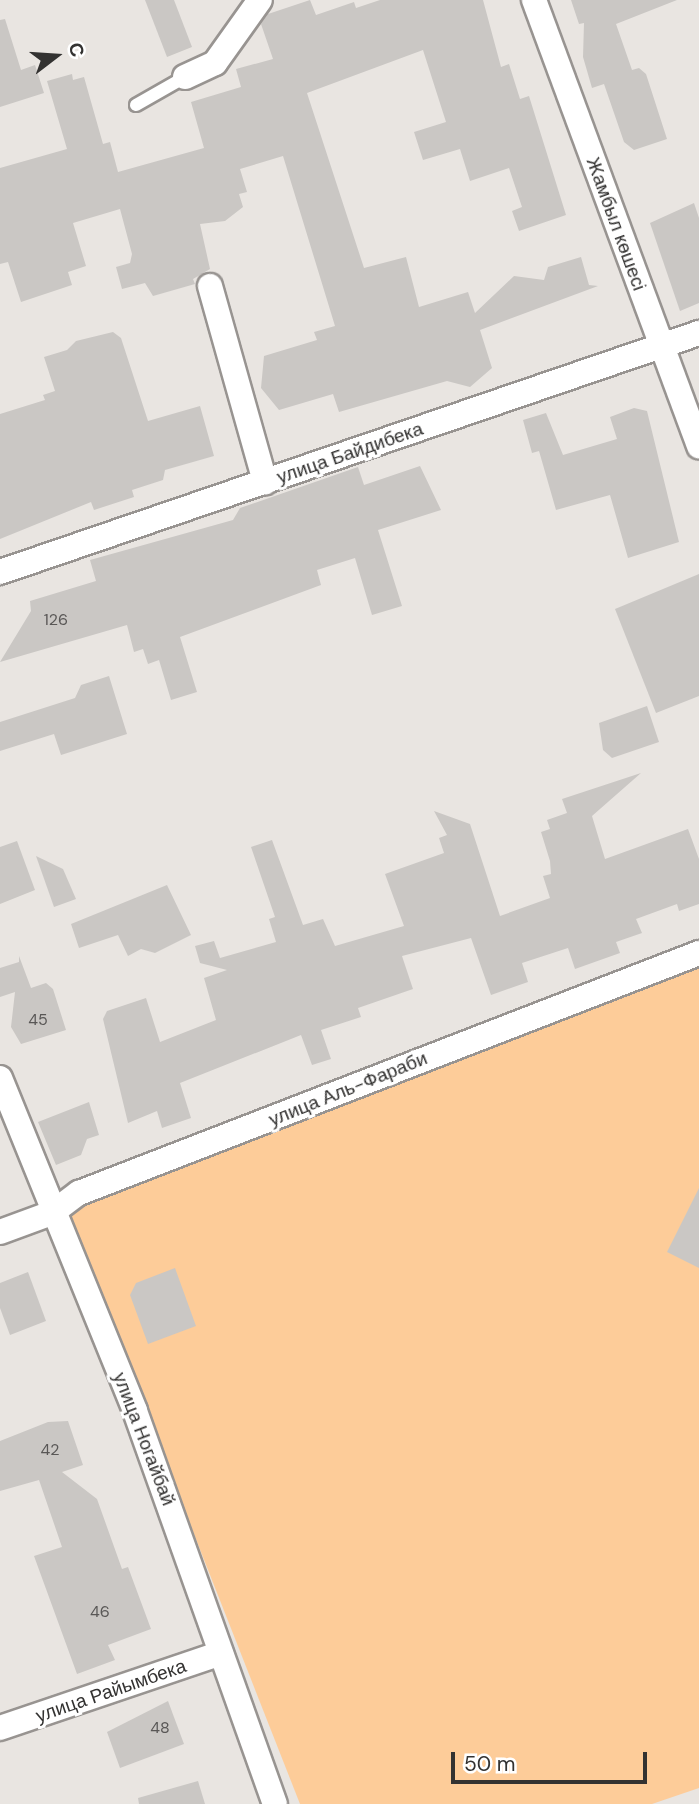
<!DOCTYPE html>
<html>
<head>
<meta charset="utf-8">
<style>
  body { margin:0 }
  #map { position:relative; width:699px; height:1804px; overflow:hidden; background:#e9e5e1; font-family:"DM Sans",sans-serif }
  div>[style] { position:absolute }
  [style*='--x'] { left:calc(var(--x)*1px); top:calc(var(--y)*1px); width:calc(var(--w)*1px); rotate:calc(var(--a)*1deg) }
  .green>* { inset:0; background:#fdcc99 }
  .building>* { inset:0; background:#cac7c4 }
  .roads { filter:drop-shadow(2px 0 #989491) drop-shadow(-2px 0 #989491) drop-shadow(0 2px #989491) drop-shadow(0 -2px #989491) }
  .service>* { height:12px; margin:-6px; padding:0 6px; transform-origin:6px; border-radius:6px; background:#fff }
  .minor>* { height:24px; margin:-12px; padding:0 12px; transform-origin:12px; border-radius:12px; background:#fff }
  span { translate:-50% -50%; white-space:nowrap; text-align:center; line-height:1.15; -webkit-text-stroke:6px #fff; paint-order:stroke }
  .number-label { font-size:16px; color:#595756 }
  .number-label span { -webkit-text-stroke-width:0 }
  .street-label { font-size:19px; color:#333231 }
  .north { position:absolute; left:21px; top:21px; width:70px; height:70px; -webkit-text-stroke:5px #fff; paint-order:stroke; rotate:73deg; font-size:19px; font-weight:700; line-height:28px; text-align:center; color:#333231 }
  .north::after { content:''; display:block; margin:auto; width:24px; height:32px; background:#333231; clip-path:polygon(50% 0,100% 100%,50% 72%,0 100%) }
  .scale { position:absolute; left:451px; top:1752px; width:196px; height:32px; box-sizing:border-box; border:4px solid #333231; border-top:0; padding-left:9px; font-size:21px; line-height:24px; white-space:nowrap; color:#333231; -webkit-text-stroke:5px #fff; paint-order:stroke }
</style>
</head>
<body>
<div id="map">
  <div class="green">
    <div style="clip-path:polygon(699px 966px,699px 1788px,652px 1804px,300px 1804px,67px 1211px)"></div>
  </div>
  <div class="building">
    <div style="clip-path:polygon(145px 0,174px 0,192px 47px,167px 57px)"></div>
    <div style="clip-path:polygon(310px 0,316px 15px,354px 2px,356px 8px,380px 0,483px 0,501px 67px,509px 64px,520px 99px,529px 96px,566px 215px,519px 231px,512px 211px,522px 207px,509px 168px,470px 181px,460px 149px,423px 160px,414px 132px,446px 122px,423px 50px,307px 93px,364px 268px,406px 257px,419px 307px,468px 292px,475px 313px,514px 276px,544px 280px,548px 267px,581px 257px,589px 285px,598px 286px,480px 330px,492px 368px,470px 387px,447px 381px,339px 412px,333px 394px,279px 410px,261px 388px,264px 356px,317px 340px,314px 332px,335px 326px,283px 156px,240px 169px,247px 192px,239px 194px,243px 207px,225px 221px,200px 224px,210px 269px,193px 279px,195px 284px,153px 296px,145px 283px,122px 289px,116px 267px,130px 263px,132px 254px,120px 209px,73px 223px,86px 266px,68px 272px,72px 285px,21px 302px,8px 262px,0 264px,0 168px,67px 149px,47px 81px,72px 74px,73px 80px,84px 77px,103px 144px,110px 142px,118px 172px,204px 148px,191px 102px,241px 87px,236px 69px,273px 59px,261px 24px,268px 14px)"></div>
    <div style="clip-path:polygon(571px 0,677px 0,616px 24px,632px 70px,639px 68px,646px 74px,667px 139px,634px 150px,624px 142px,604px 84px,592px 88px,583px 57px,584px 23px,579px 24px)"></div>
    <div style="clip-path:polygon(5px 19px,21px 70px,35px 65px,44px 93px,0 107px,0 20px)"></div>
    <div style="clip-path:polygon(694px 203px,699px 218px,699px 303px,680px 311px,650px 223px)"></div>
    <div style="clip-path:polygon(113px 332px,121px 338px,148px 421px,200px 406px,214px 456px,165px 470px,163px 480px,132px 490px,134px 497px,94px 510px,91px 502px,0 539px,0 414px,45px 400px,43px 395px,55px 391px,44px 357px,67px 350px,76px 341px)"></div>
    <div style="clip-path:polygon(634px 408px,647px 411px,679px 542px,628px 558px,610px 495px,556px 510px,539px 451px,532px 453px,523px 420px,546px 413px,563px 455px,617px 439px,610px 417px)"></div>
    <div style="clip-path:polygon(420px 466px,441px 510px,378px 530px,402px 606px,372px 615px,355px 558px,317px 570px,321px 585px,180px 637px,197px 692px,171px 700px,159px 660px,148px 664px,143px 649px,134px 652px,127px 625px,0 662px,31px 611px,30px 601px,96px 581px,90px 560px,233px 520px,240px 508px,358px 467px,364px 485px)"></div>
    <div style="clip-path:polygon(699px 574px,699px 696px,656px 713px,615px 609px)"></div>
    <div style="clip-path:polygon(109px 676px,127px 734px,61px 755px,54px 734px,0 751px,0 722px,75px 698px,81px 685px)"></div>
    <div style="clip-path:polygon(647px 706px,659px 742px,612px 758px,603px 750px,599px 723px)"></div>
    <div style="clip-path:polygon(641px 773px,592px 816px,605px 859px,688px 829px,699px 859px,699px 904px,679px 911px,677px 904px,636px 919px,642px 933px,616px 942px,620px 953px,575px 969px,568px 948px,522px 963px,528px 982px,491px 995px,471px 938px,402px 956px,413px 989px,358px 1008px,361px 1017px,321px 1030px,331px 1059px,312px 1065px,301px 1035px,180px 1083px,191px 1118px,162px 1128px,157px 1111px,128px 1123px,103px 1019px,107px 1011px,146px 998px,160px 1042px,216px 1020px,204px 978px,227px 970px,200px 963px,195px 946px,214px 941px,220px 958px,276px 942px,269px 919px,275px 917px,251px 847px,272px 840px,303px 925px,323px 919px,335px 946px,404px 926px,385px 874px,444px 853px,439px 838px,447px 835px,434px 811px,470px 824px,500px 916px,550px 898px,543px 876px,551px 874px,550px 861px,541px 832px,550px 829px,547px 820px,567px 813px,562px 799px)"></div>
    <div style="clip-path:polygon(17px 841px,35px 890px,0 904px,0 847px)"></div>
    <div style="clip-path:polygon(36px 856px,63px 869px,76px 899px,54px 907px)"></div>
    <div style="clip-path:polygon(167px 885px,191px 935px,155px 953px,141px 949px,128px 956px,118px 935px,79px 948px,71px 924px)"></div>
    <div style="clip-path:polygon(19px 956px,31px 988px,46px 983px,53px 989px,66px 1030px,21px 1044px,11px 1027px,15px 992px,0 997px,0 968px,19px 962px)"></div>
    <div style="clip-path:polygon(89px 1102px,99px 1135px,87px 1139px,81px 1155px,56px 1165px,38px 1122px)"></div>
    <div style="clip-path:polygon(699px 1188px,699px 1268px,667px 1252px)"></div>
    <div style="clip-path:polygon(175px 1268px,196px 1326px,148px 1344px,130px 1295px,136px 1283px)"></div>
    <div style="clip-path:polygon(28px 1272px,46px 1321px,10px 1335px,0 1308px,0 1283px)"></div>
    <div style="clip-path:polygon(68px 1421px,83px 1465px,62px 1472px,97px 1499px,122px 1569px,128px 1567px,151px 1629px,108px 1645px,115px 1660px,77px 1674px,34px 1556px,62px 1547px,39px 1480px,0 1491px,0 1441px,48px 1422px)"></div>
    <div style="clip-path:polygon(168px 1701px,184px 1744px,120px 1768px,107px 1732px)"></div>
    <div style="clip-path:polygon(198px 1781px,205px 1804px,139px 1804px,138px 1798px)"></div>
  </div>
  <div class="roads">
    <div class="service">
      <div style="--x:136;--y:105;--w:56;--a:-29.7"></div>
    </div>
    <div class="minor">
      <div style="--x:534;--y:0;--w:476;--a:69.7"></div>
      <div style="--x:185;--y:77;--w:33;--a:-25"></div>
      <div style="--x:215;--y:63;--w:77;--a:-54.5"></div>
      <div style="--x:210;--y:286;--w:204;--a:74.3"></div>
      <div style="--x:0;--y:572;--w:739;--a:-18.88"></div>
      <div style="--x:0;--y:1078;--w:359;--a:67.9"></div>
      <div style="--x:135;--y:1411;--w:417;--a:70.4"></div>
      <div style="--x:0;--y:1232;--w:55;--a:-20.1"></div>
      <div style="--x:52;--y:1213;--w:34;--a:-37"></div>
      <div style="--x:79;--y:1193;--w:665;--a:-21.16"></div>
      <div style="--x:0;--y:1728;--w:233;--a:-18.7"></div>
    </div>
  </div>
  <div class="number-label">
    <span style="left:56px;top:620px">126</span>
    <span style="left:38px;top:1020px">45</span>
    <span style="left:50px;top:1450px">42</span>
    <span style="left:100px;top:1612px">46</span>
    <span style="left:160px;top:1728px">48</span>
  </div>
  <div class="street-label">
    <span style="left:616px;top:224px;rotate:70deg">Жамбыл көшесі</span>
    <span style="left:350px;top:453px;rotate:-19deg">улица Байдибека</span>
    <span style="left:348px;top:1089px;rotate:-22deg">улица Аль-Фараби</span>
    <span style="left:144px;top:1439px;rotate:69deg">улица Ногайбай</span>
    <span style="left:111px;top:1691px;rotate:-19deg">улица Райымбека</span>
  </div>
  <div class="north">С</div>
  <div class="scale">50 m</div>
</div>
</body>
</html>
